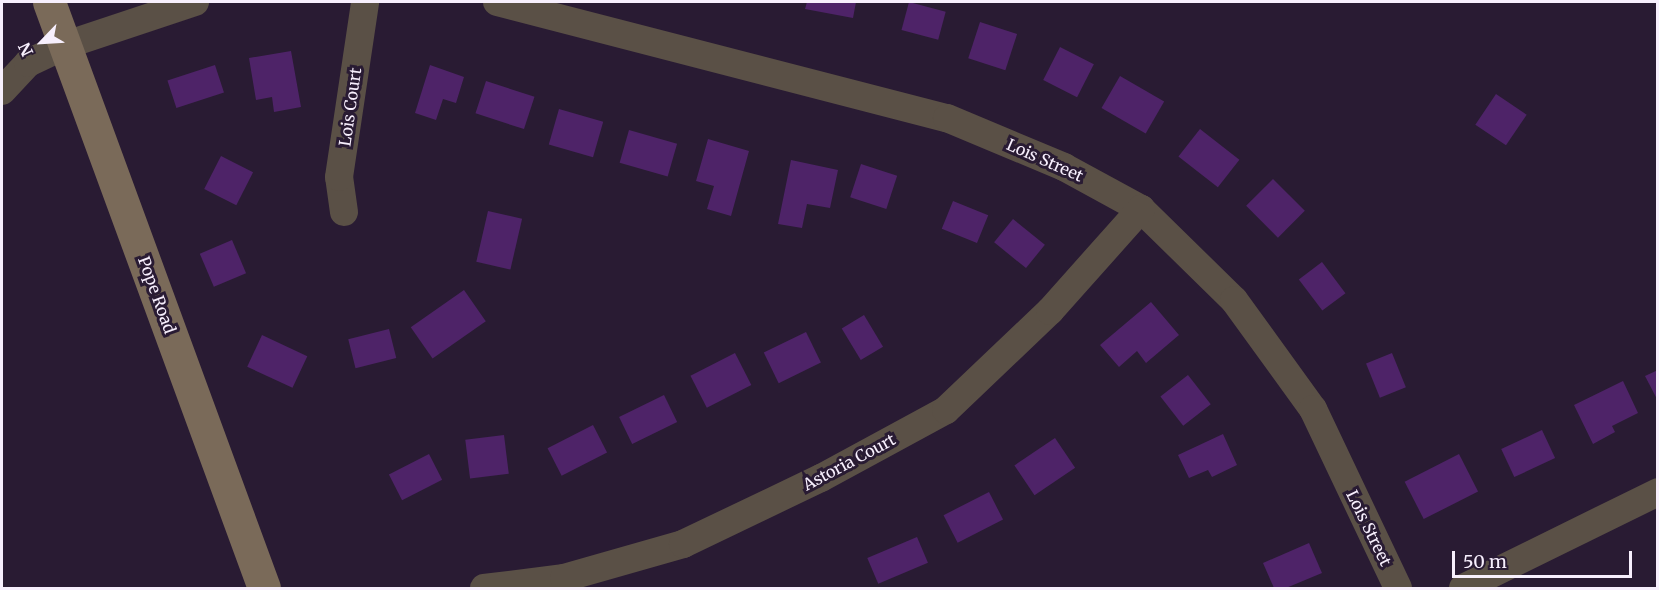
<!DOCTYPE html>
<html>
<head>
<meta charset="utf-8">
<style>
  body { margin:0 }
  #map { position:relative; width:1659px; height:590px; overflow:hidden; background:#291b33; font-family:Merriweather,serif }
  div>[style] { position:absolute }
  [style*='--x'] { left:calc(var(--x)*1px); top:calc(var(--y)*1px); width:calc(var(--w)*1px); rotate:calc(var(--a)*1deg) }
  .building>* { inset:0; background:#4e2368; transform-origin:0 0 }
  .street>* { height:28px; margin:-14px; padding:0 14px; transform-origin:14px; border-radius:14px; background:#5a5046 }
  .secondary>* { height:33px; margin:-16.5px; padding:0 16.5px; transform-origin:16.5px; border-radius:16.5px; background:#7a6a59 }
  span { translate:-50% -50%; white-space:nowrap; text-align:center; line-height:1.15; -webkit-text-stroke:6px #291b33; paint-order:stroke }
  .street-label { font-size:16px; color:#f7effd }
  .frame { position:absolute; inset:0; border:3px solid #f7effd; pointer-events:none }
  .north { position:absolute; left:12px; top:12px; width:60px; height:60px; -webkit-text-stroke:4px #291b33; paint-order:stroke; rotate:245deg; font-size:16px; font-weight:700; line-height:24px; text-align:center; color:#f7effd }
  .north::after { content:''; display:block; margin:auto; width:21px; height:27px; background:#f7effd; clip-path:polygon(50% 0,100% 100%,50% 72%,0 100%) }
  .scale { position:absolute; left:1452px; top:551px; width:180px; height:27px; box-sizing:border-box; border:3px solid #f7effd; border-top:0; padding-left:8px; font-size:18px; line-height:21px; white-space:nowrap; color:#f7effd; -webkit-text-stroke:4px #291b33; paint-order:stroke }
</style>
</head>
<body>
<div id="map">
  <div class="building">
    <div style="clip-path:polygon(807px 2px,856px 2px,853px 18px,805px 9px)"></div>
    <div style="left:909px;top:2px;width:38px;height:29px;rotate:15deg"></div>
    <div style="left:980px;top:22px;width:39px;height:38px;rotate:18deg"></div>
    <div style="left:1060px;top:47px;width:38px;height:37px;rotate:27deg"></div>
    <div style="clip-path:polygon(291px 51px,301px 107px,274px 112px,272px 97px,256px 100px,249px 58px)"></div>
    <div style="left:215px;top:65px;width:29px;height:50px;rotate:72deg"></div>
    <div style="clip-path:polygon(430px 65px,464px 77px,456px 103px,443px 99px,436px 120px,415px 113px)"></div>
    <div style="left:1120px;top:76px;width:51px;height:37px;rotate:30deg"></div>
    <div style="left:486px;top:81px;width:51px;height:34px;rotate:18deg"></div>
    <div style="left:1496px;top:94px;width:37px;height:37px;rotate:34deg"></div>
    <div style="left:559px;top:109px;width:46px;height:37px;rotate:16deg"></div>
    <div style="left:1200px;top:129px;width:50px;height:35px;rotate:38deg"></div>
    <div style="left:629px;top:130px;width:50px;height:34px;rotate:16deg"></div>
    <div style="clip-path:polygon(708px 139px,749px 151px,731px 216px,707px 209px,714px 186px,696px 181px)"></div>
    <div style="left:221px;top:156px;width:36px;height:37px;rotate:27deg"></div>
    <div style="clip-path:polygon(791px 160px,838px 170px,830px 208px,807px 204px,802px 228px,778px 224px)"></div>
    <div style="left:861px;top:164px;width:38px;height:35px;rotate:18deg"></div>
    <div style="left:1273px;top:179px;width:45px;height:38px;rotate:45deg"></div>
    <div style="left:953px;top:201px;width:38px;height:30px;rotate:22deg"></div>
    <div style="left:488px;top:211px;width:35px;height:52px;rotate:13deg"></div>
    <div style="left:1013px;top:219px;width:41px;height:30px;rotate:39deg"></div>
    <div style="left:232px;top:240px;width:36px;height:35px;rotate:67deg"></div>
    <div style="left:1322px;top:262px;width:39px;height:29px;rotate:53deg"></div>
    <div style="left:464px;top:290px;width:38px;height:65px;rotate:55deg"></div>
    <div style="clip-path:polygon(1151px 302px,1179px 335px,1146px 363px,1137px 351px,1119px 367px,1100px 345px)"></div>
    <div style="left:864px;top:315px;width:37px;height:26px;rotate:59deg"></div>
    <div style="left:389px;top:329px;width:30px;height:42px;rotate:76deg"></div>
    <div style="left:806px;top:332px;width:34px;height:47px;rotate:64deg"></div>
    <div style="left:262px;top:335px;width:50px;height:35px;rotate:25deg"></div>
    <div style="left:735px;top:353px;width:36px;height:50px;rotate:63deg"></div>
    <div style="left:1392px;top:353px;width:37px;height:28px;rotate:68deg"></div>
    <div style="clip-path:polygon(1658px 370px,1658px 401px,1645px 376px)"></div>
    <div style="left:1188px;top:375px;width:37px;height:35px;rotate:52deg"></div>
    <div style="clip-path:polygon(1623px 381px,1638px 413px,1612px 426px,1615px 432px,1593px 444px,1574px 405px)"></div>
    <div style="left:664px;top:395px;width:30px;height:50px;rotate:64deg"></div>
    <div style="left:593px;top:425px;width:31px;height:51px;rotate:63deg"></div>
    <div style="left:1542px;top:430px;width:31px;height:45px;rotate:65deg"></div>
    <div style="clip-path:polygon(1223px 434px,1237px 465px,1212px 477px,1208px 470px,1189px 478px,1178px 455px)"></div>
    <div style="left:504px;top:435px;width:39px;height:39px;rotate:83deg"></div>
    <div style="left:1055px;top:438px;width:36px;height:49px;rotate:56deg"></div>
    <div style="left:429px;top:454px;width:29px;height:45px;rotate:63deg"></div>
    <div style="left:1459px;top:454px;width:42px;height:61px;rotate:63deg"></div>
    <div style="left:989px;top:492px;width:31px;height:51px;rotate:63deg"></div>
    <div style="left:917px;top:537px;width:28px;height:54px;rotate:67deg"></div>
    <div style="clip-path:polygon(1309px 543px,1322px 573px,1286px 588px,1274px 588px,1263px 563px)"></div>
  </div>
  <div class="street">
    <div style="--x:497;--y:2;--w:465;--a:14.5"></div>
    <div style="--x:947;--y:118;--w:127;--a:22.7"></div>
    <div style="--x:1064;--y:167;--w:88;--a:28.6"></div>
    <div style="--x:1141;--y:209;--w:130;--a:44.4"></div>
    <div style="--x:1234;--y:300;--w:135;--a:54.1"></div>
    <div style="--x:1313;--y:409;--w:198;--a:64.6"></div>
    <div style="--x:2;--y:91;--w:38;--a:-47"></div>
    <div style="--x:28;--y:63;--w:42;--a:-25.3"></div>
    <div style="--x:66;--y:45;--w:136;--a:-18.4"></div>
    <div style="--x:344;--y:212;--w:35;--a:-98"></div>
    <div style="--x:339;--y:177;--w:177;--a:-81.5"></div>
    <div style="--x:484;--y:588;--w:81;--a:-7.1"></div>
    <div style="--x:564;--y:578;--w:124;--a:-15.9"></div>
    <div style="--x:683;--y:544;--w:153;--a:-25.6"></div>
    <div style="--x:821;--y:478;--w:142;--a:-28.5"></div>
    <div style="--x:946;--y:410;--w:144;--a:-43.6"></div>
    <div style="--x:1050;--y:311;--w:137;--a:-48.3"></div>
    <div style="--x:1463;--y:588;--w:217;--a:-26.2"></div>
  </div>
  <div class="secondary">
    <div style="--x:49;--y:2;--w:624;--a:69.85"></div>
  </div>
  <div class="street-label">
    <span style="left:350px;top:107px;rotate:-82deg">Lois Court</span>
    <span style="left:1045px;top:160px;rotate:24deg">Lois Street</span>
    <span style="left:157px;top:295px;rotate:70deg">Pope Road</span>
    <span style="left:849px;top:462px;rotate:-28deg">Astoria Court</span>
    <span style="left:1369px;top:528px;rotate:64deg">Lois Street</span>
  </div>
  <div class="frame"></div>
  <div class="north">N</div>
  <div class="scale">50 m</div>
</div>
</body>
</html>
